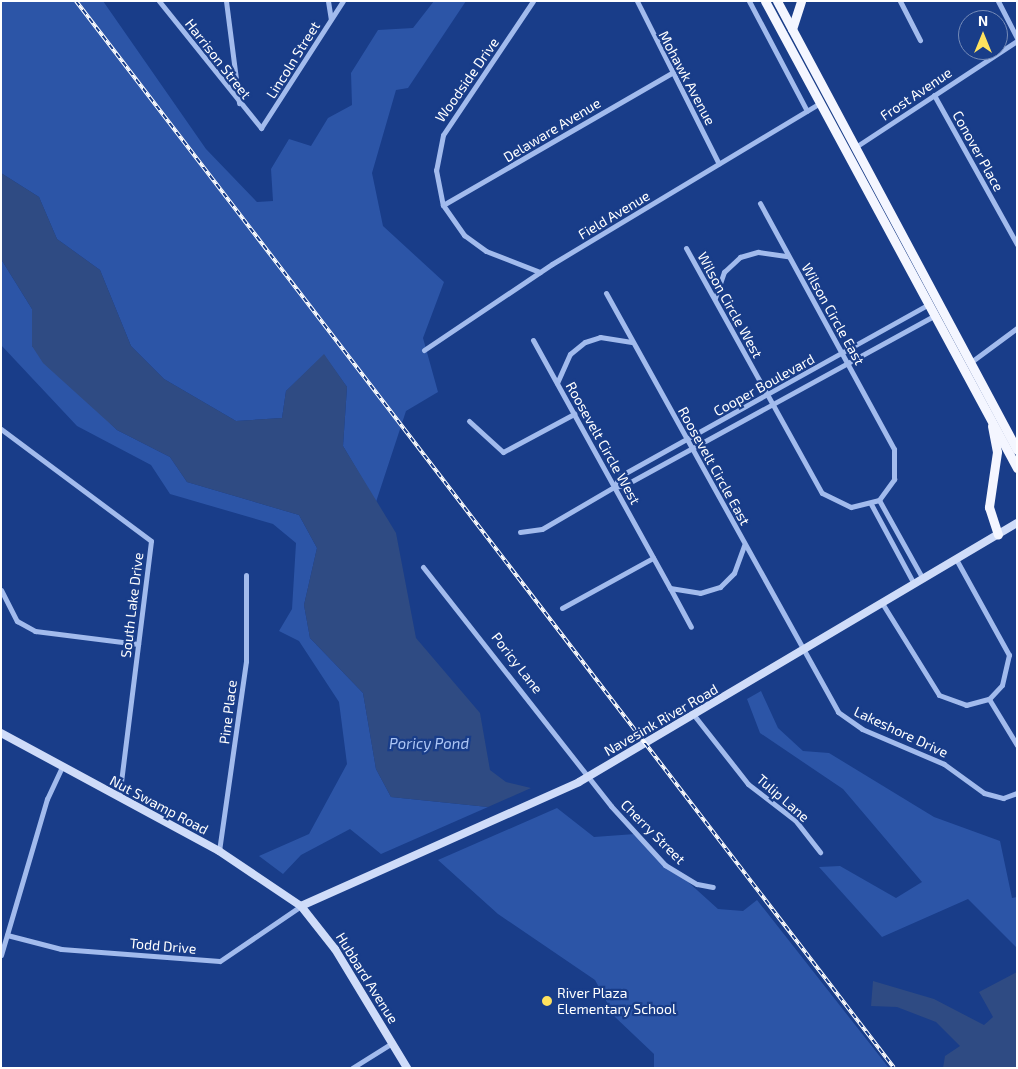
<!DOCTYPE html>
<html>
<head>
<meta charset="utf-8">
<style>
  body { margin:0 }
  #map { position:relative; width:1018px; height:1069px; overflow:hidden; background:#193d89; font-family:"Exo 2",sans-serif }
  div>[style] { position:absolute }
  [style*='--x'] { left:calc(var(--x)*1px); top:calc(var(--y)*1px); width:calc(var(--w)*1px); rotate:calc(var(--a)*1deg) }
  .green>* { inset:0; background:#2c55a7 }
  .water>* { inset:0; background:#2f4b83 }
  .minor>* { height:5px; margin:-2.5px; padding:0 2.5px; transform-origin:2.5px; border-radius:2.5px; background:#a2bbed }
  .secondary>* { height:8px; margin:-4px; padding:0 4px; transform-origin:4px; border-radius:4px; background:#cfdcf9 }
  .trunk>* { height:9px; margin:-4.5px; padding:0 4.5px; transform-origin:4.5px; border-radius:4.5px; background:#f4f6ff }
  .rail>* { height:4px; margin-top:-2px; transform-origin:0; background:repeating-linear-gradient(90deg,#193d89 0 5.5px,#fff 0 11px); box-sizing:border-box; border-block:1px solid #fff }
  .dots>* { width:14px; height:14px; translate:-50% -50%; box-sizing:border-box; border:2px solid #193d89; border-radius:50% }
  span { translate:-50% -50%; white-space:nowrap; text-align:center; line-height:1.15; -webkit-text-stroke:4.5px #193d89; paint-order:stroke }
  .street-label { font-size:14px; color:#fff }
  .poi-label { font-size:14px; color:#fff }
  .left { translate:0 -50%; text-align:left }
  .water-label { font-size:15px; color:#adc6f5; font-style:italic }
  .frame { position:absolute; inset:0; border:2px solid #fff; pointer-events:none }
  .north { position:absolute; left:958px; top:10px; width:50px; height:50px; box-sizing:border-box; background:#193d89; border:1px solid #758bb8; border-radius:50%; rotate:0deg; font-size:14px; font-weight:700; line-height:20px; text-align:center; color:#fff }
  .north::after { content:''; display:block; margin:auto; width:18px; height:22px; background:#ffe25e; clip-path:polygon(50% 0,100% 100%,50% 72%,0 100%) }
</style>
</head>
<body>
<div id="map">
  <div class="green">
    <div style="clip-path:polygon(1px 1px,103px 1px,206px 149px,257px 202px,273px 201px,271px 169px,289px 139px,311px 146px,328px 118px,352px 105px,351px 73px,378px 30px,413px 28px,434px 1px,466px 1px,408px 88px,396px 90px,372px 173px,383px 226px,444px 282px,423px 338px,438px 392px,406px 411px,376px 502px,343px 446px,347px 387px,324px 355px,286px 391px,282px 418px,236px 421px,164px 379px,131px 346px,100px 270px,57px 239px,39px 197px,1px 173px)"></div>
    <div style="clip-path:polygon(1px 259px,32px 309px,32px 346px,117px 430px,170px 457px,187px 482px,299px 515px,317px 548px,304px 605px,310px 638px,363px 693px,376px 769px,391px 797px,488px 807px,381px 854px,350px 829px,301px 855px,283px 874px,259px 856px,309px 834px,347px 764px,339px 702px,299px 641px,279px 631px,292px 609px,296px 543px,273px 524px,170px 494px,151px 465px,77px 426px,1px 345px)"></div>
    <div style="clip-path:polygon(761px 691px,778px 728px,803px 751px,829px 753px,934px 817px,1000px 841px,1012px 898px,1017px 897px,1017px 948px,968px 899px,882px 937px,819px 867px,840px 866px,896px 898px,922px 882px,843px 789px,760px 733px,747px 699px)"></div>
    <div style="clip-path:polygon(557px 808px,594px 837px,635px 834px,718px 909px,743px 911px,757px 900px,889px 1068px,654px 1068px,654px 1054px,615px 1017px,595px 980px,498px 914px,438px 860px)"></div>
  </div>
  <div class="water">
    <div style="clip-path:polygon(1px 173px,39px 197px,57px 239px,100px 270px,131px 346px,164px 379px,236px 421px,282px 418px,286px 391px,324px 354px,347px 387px,343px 446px,396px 533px,416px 638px,480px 713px,490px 770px,506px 782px,531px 788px,488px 807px,391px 797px,376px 769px,363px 693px,310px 638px,304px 605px,317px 548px,299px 515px,187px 482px,170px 457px,117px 430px,43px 363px,32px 346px,32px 309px,1px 259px)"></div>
    <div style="clip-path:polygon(1017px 972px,1017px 1068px,943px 1068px,945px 1056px,960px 1046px,936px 1022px,897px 1007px,871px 1006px,873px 981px,934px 999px,984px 1025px,993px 1017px,979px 992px)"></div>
  </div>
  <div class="minor">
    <div style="--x:159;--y:1;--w:163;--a:51.2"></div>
    <div style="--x:261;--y:128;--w:151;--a:-57.2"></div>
    <div style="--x:226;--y:1;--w:103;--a:82.7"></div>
    <div style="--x:328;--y:1;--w:18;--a:81"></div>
    <div style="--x:533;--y:1;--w:161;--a:123.9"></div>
    <div style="--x:443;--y:135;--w:36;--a:101"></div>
    <div style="--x:436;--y:170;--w:36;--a:79"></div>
    <div style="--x:443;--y:205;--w:37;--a:55"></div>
    <div style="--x:464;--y:235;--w:27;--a:36"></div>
    <div style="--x:486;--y:251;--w:58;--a:21.3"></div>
    <div style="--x:637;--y:1;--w:182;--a:63.3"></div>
    <div style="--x:749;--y:1;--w:124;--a:62.2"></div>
    <div style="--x:900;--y:1;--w:44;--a:62.9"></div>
    <div style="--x:998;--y:1;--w:42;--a:62.8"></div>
    <div style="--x:934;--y:95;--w:171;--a:60.9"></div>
    <div style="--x:854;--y:148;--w:195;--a:-33.3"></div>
    <div style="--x:443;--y:205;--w:264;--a:-30"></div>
    <div style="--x:686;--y:248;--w:280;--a:61"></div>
    <div style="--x:822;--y:493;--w:32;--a:26"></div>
    <div style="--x:851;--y:507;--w:29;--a:-14"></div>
    <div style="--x:879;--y:500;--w:26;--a:-54"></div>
    <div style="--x:894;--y:479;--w:30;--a:-90"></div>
    <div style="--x:894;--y:449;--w:280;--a:-118.6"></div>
    <div style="--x:606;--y:293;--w:479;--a:61"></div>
    <div style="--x:838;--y:712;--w:29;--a:35"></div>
    <div style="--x:862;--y:729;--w:89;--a:23.1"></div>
    <div style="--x:944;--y:764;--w:49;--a:35.9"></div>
    <div style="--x:984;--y:793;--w:20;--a:15"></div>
    <div style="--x:1003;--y:798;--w:15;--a:-20"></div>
    <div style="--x:715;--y:298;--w:28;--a:-71"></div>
    <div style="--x:724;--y:272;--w:22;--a:-43"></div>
    <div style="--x:740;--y:257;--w:19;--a:-16"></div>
    <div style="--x:758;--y:252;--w:30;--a:8"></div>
    <div style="--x:533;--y:340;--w:283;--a:61.1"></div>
    <div style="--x:670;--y:588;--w:30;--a:9"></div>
    <div style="--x:700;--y:593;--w:21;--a:-17"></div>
    <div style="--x:720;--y:587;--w:20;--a:-45"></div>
    <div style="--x:734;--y:573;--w:30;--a:-70"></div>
    <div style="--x:424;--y:350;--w:154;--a:-33.9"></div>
    <div style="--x:552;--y:264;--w:310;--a:-31"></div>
    <div style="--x:971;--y:362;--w:57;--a:-36.5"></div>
    <div style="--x:557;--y:383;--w:32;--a:-66"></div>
    <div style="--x:570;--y:354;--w:19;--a:-39"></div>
    <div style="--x:585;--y:342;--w:16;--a:-18"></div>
    <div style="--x:600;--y:337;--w:32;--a:9"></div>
    <div style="--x:469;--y:421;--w:46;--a:42.4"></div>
    <div style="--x:503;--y:452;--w:81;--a:-28.2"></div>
    <div style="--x:1;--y:429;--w:187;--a:36.7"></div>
    <div style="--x:151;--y:541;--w:258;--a:97.1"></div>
    <div style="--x:614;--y:487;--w:13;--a:-61"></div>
    <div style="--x:620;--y:476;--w:354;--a:-29.1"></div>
    <div style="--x:879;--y:500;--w:90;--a:60.9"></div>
    <div style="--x:871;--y:504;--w:91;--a:61.7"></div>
    <div style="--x:520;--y:532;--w:22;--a:-8"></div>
    <div style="--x:542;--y:529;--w:83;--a:-30.3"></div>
    <div style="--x:614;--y:487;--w:11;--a:-10"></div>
    <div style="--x:625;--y:485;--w:354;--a:-28.7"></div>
    <div style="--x:423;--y:567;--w:304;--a:51.8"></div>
    <div style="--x:611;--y:806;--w:80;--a:47.5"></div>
    <div style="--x:665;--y:865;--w:37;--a:31"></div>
    <div style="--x:697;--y:884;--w:16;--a:11"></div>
    <div style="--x:670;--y:588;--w:44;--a:61.7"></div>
    <div style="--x:1;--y:590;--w:35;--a:63"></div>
    <div style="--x:17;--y:621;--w:21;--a:29"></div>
    <div style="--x:35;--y:631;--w:104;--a:7.2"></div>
    <div style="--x:882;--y:603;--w:108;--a:58.2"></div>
    <div style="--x:939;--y:695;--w:29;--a:20"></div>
    <div style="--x:966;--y:705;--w:24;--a:-15"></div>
    <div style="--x:989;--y:699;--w:19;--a:-47"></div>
    <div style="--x:1002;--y:685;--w:31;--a:-77"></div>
    <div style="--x:1009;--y:655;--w:110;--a:-118.9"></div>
    <div style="--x:562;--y:608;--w:104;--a:-28.8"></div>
    <div style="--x:989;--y:699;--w:54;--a:58.7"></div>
    <div style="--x:693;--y:714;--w:89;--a:51.8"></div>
    <div style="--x:748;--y:784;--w:59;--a:37.5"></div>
    <div style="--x:795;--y:820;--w:41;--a:52"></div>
    <div style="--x:219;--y:851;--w:192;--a:-81.9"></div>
    <div style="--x:246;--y:661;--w:86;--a:-90"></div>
    <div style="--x:7;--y:935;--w:56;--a:14.5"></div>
    <div style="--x:61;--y:949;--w:159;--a:4.3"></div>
    <div style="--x:220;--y:961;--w:98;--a:-34.2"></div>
    <div style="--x:1;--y:955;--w:163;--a:-73.6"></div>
    <div style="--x:47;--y:799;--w:35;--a:-65"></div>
    <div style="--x:352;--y:1068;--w:47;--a:-32"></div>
  </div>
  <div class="secondary">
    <div style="--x:1;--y:733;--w:248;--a:28.4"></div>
    <div style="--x:219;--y:851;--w:99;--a:33.9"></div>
    <div style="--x:301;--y:906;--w:55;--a:51.7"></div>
    <div style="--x:335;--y:949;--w:139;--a:58.8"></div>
    <div style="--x:301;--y:906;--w:304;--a:-24"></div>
    <div style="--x:579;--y:782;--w:509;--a:-30.6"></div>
  </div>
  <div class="trunk">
    <div style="--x:765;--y:1;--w:531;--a:61.65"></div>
    <div style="--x:777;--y:1;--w:509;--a:61.87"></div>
    <div style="--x:792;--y:29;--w:29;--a:-72"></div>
    <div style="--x:992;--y:426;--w:26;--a:79"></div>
    <div style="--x:997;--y:452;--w:56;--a:98.3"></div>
    <div style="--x:989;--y:507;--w:29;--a:72"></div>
  </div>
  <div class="rail">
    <div style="--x:76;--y:1;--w:1344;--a:52.52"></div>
  </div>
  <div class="dots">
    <div style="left:547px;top:1001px;background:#ffe25e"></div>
  </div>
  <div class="street-label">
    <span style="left:218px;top:59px;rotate:52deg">Harrison Street</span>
    <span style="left:293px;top:60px;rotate:-58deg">Lincoln Street</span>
    <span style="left:687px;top:78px;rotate:62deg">Mohawk Avenue</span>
    <span style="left:467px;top:80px;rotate:-55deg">Woodside Drive</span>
    <span style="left:916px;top:94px;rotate:-34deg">Frost Avenue</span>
    <span style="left:552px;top:130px;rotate:-31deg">Delaware Avenue</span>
    <span style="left:978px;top:151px;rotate:61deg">Conover Place</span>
    <span style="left:614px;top:215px;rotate:-31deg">Field Avenue</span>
    <span style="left:730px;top:305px;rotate:61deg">Wilson Circle West</span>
    <span style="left:833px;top:314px;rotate:61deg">Wilson Circle East</span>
    <span style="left:764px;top:385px;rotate:-29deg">Cooper Boulevard</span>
    <span style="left:603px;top:443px;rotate:61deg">Roosevelt Circle West</span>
    <span style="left:714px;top:466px;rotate:61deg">Roosevelt Circle East</span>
    <span style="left:132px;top:605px;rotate:-83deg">South Lake Drive</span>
    <span style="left:517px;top:663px;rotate:52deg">Poricy Lane</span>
    <span style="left:228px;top:712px;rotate:-83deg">Pine Place</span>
    <span style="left:661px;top:720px;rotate:-30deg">Navesink River Road</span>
    <span style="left:901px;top:732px;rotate:25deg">Lakeshore Drive</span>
    <span style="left:783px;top:798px;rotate:41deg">Tulip Lane</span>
    <span style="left:159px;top:805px;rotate:28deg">Nut Swamp Road</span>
    <span style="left:653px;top:832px;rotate:45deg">Cherry Street</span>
    <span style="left:163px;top:946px;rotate:5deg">Todd Drive</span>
    <span style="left:367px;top:978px;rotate:58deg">Hubbard Avenue</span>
  </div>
  <div class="poi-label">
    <span class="left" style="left:557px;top:1001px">River Plaza<br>Elementary School</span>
  </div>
  <div class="water-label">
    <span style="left:429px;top:744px">Poricy Pond</span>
  </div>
  <div class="frame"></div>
  <div class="north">N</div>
</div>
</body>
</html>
